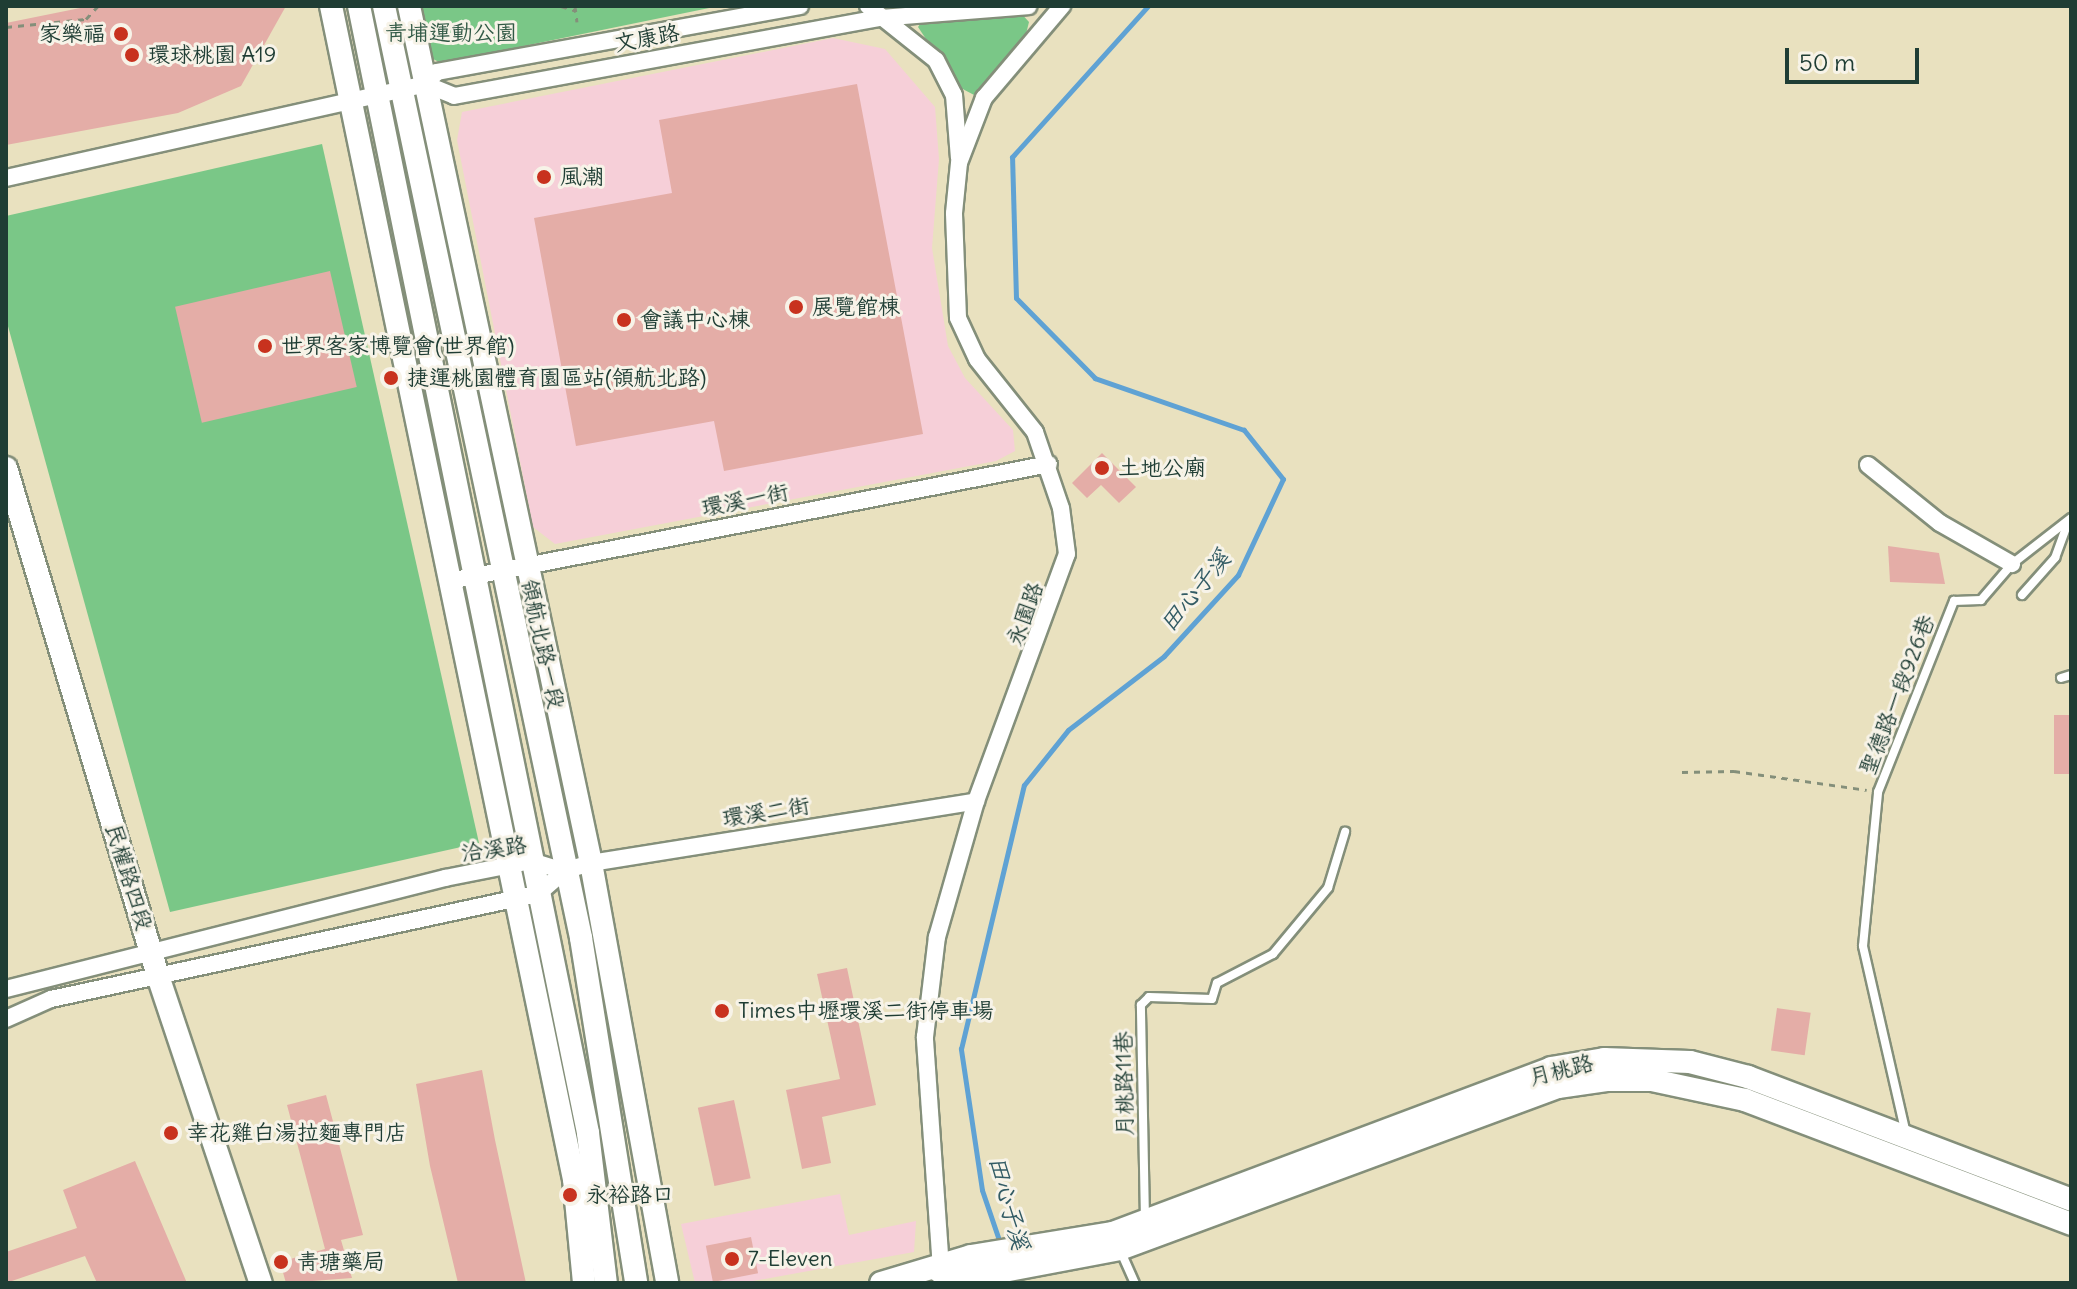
<!DOCTYPE html>
<html>
<head>
<meta charset="utf-8">
<style>
  body { margin:0 }
  #map { position:relative; width:2077px; height:1289px; overflow:hidden; background:#e9e1bf; font-family:Delius,"LXGW WenKai TC",sans-serif }
  div>[style] { position:absolute }
  [style*='--x'] { left:calc(var(--x)*1px); top:calc(var(--y)*1px); width:calc(var(--w)*1px); rotate:calc(var(--a)*1deg) }
  .built>* { inset:0; background:#f6cfd8 }
  .green>* { inset:0; background:#7ac787 }
  .stream>* { height:5px; margin:-2.5px; padding:0 2.5px; transform-origin:2.5px; border-radius:2.5px; background:#5fa2d4 }
  .building>* { inset:0; background:#e4ada7; transform-origin:0 0 }
  .path>* { height:3px; margin-top:-1.5px; transform-origin:0; background:repeating-linear-gradient(90deg,#848f7a 0 6px,transparent 0 12px) }
  .roads { filter:drop-shadow(2px 0 #848f7a) drop-shadow(-2px 0 #848f7a) drop-shadow(0 2px #848f7a) drop-shadow(0 -2px #848f7a) }
  .lane>* { height:8px; margin:-4px; padding:0 4px; transform-origin:4px; border-radius:4px; background:#fff }
  .street>* { height:16px; margin:-8px; padding:0 8px; transform-origin:8px; border-radius:8px; background:#fff }
  .secondary>* { height:22px; margin:-11px; padding:0 11px; transform-origin:11px; border-radius:11px; background:#fff }
  .dots>* { width:22px; height:22px; translate:-50% -50%; box-sizing:border-box; border:4px solid #f7f3e8; border-radius:50% }
  span { translate:-50% -50%; white-space:nowrap; text-align:center; line-height:1.15; -webkit-text-stroke:6px #f7f3e8; paint-order:stroke }
  .park-label { font-size:22px; color:#315945 }
  .poi-label { font-size:22px; color:#1f3d34 }
  .right { translate:-100% -50%; text-align:right }
  .left { translate:0 -50%; text-align:left }
  .street-label { font-size:22px; color:#1f3d34 }
  .water-label { font-size:24px; color:#325b64; font-style:italic }
  .frame { position:absolute; inset:0; border:8px solid #1f3d34; pointer-events:none }
  .scale { position:absolute; left:1785px; top:48px; width:134px; height:36px; box-sizing:border-box; border:4px solid #1f3d34; border-top:0; padding-left:10px; font-size:24px; line-height:28px; white-space:nowrap; color:#1f3d34; -webkit-text-stroke:6px #f7f3e8; paint-order:stroke }
</style>
</head>
<body>
<div id="map">
  <div class="built">
    <div style="clip-path:polygon(833px 38px,885px 49px,935px 107px,939px 159px,932px 248px,948px 346px,965px 378px,1013px 430px,1015px 451px,996px 461px,555px 544px,533px 527px,457px 140px,462px 112px)"></div>
    <div style="clip-path:polygon(840px 1194px,849px 1235px,916px 1221px,914px 1252px,742px 1283px,695px 1283px,681px 1224px)"></div>
  </div>
  <div class="green">
    <div style="clip-path:polygon(417px 6px,719px 6px,441px 63px,425px 55px)"></div>
    <div style="clip-path:polygon(1019px 11px,1029px 22px,1026px 34px,976px 96px,957px 86px,918px 27px,925px 17px)"></div>
    <div style="clip-path:polygon(322px 144px,479px 843px,170px 912px,6px 319px,6px 216px)"></div>
  </div>
  <div class="stream">
    <div style="--x:1000;--y:1243;--w:56;--a:-108.8"></div>
    <div style="--x:982;--y:1190;--w:143;--a:-98.5"></div>
    <div style="--x:961;--y:1049;--w:271;--a:-76.6"></div>
    <div style="--x:1024;--y:785;--w:70;--a:-51.3"></div>
    <div style="--x:1068;--y:730;--w:121;--a:-37.6"></div>
    <div style="--x:1164;--y:656;--w:110;--a:-47.6"></div>
    <div style="--x:1238;--y:575;--w:106;--a:-64.9"></div>
    <div style="--x:1283;--y:479;--w:63;--a:-128.5"></div>
    <div style="--x:1244;--y:430;--w:158;--a:-160.8"></div>
    <div style="--x:1095;--y:378;--w:112;--a:-134.6"></div>
    <div style="--x:1016;--y:298;--w:141;--a:-91.6"></div>
    <div style="--x:1012;--y:157;--w:203;--a:-48"></div>
  </div>
  <div class="building">
    <div style="clip-path:polygon(90px 6px,286px 6px,241px 86px,178px 113px,6px 145px,6px 23px)"></div>
    <div style="clip-path:polygon(857px 84px,923px 434px,724px 471px,714px 421px,576px 446px,534px 218px,672px 193px,659px 120px)"></div>
    <div style="left:330px;top:271px;width:119px;height:159px;rotate:77deg"></div>
    <div style="clip-path:polygon(1102px 453px,1136px 487px,1119px 503px,1101px 485px,1087px 498px,1072px 483px)"></div>
    <div style="clip-path:polygon(1888px 546px,1939px 553px,1945px 584px,1890px 582px)"></div>
    <div style="left:2054px;top:715px;width:17px;height:59px"></div>
    <div style="clip-path:polygon(847px 968px,876px 1105px,822px 1117px,831px 1163px,802px 1169px,786px 1090px,840px 1079px,817px 974px)"></div>
    <div style="left:1777px;top:1008px;width:34px;height:43px;rotate:8deg"></div>
    <div style="clip-path:polygon(482px 1070px,495px 1140px,526px 1283px,458px 1283px,430px 1166px,416px 1084px)"></div>
    <div style="clip-path:polygon(326px 1095px,363px 1235px,341px 1240px,352px 1278px,286px 1283px,280px 1262px,325px 1249px,287px 1105px)"></div>
    <div style="left:734px;top:1100px;width:80px;height:37px;rotate:78deg"></div>
    <div style="clip-path:polygon(135px 1161px,187px 1283px,97px 1283px,85px 1256px,6px 1283px,6px 1252px,77px 1228px,63px 1190px)"></div>
    <div style="left:751px;top:1237px;width:37px;height:46px;rotate:79deg"></div>
  </div>
  <div class="path">
    <div style="--x:561;--y:6;--w:16;--a:18"></div>
    <div style="--x:575;--y:6;--w:16;--a:83"></div>
    <div style="--x:6;--y:27;--w:80;--a:-5.7"></div>
    <div style="--x:86;--y:19;--w:18;--a:-47"></div>
    <div style="--x:1682;--y:772;--w:52;--a:-1.1"></div>
    <div style="--x:1734;--y:771;--w:134;--a:8.1"></div>
  </div>
  <div class="roads">
    <div class="lane">
      <div style="--x:2022;--y:595;--w:50;--a:-48.3"></div>
      <div style="--x:2055;--y:558;--w:38;--a:-70"></div>
      <div style="--x:2061;--y:678;--w:10;--a:-17"></div>
      <div style="--x:1906;--y:1134;--w:193;--a:-102.9"></div>
      <div style="--x:1863;--y:946;--w:155;--a:-84.4"></div>
      <div style="--x:1878;--y:792;--w:206;--a:-68.3"></div>
      <div style="--x:1954;--y:601;--w:27;--a:-2"></div>
      <div style="--x:1981;--y:600;--w:48;--a:-49.3"></div>
      <div style="--x:2012;--y:564;--w:75;--a:-37.9"></div>
      <div style="--x:1145;--y:1220;--w:215;--a:-91.1"></div>
      <div style="--x:1141;--y:1005;--w:11;--a:-45"></div>
      <div style="--x:1149;--y:997;--w:63;--a:1.8"></div>
      <div style="--x:1212;--y:999;--w:17;--a:-73"></div>
      <div style="--x:1217;--y:983;--w:63;--a:-27.4"></div>
      <div style="--x:1273;--y:954;--w:86;--a:-50.2"></div>
      <div style="--x:1328;--y:888;--w:59;--a:-73.1"></div>
      <div style="--x:1121;--y:1252;--w:34;--a:66"></div>
    </div>
    <div class="street">
      <div style="--x:868;--y:6;--w:87;--a:38.5"></div>
      <div style="--x:936;--y:60;--w:39;--a:63"></div>
      <div style="--x:954;--y:95;--w:63;--a:85.5"></div>
      <div style="--x:425;--y:84;--w:31;--a:22"></div>
      <div style="--x:454;--y:96;--w:433;--a:-10.4"></div>
      <div style="--x:880;--y:18;--w:149;--a:-4.6"></div>
      <div style="--x:6;--y:178;--w:429;--a:-12.6"></div>
      <div style="--x:425;--y:84;--w:17;--a:-45"></div>
      <div style="--x:437;--y:72;--w:369;--a:-10.3"></div>
      <div style="--x:1868;--y:465;--w:92;--a:38.9"></div>
      <div style="--x:1940;--y:523;--w:83;--a:29.7"></div>
      <div style="--x:449;--y:581;--w:611;--a:-11.03"></div>
      <div style="--x:6;--y:989;--w:453;--a:-14.2"></div>
      <div style="--x:445;--y:878;--w:88;--a:-11.2"></div>
      <div style="--x:531;--y:861;--w:34;--a:17"></div>
      <div style="--x:6;--y:1019;--w:49;--a:-24"></div>
      <div style="--x:51;--y:999;--w:498;--a:-12.2"></div>
      <div style="--x:538;--y:894;--w:35;--a:-41"></div>
      <div style="--x:564;--y:871;--w:28;--a:-17"></div>
      <div style="--x:591;--y:863;--w:390;--a:-9.1"></div>
      <div style="--x:942;--y:1283;--w:247;--a:-94"></div>
      <div style="--x:925;--y:1037;--w:101;--a:-83.2"></div>
      <div style="--x:937;--y:937;--w:141;--a:-74"></div>
      <div style="--x:976;--y:801;--w:263;--a:-69.8"></div>
      <div style="--x:1067;--y:554;--w:46;--a:-97.4"></div>
      <div style="--x:1061;--y:508;--w:80;--a:-108.9"></div>
      <div style="--x:1035;--y:432;--w:93;--a:-128.5"></div>
      <div style="--x:977;--y:359;--w:45;--a:-114.9"></div>
      <div style="--x:958;--y:318;--w:105;--a:-92.2"></div>
      <div style="--x:954;--y:213;--w:50;--a:-84.3"></div>
      <div style="--x:959;--y:163;--w:70;--a:-69"></div>
      <div style="--x:984;--y:98;--w:121;--a:-49.7"></div>
    </div>
    <div class="secondary">
      <div style="--x:331;--y:6;--w:1198;--a:78.3"></div>
      <div style="--x:574;--y:1179;--w:104;--a:84.5"></div>
      <div style="--x:359;--y:6;--w:1150;--a:78.51"></div>
      <div style="--x:588;--y:1133;--w:151;--a:83.2"></div>
      <div style="--x:384;--y:6;--w:953;--a:78.06"></div>
      <div style="--x:581;--y:938;--w:349;--a:80.9"></div>
      <div style="--x:409;--y:6;--w:876;--a:78.01"></div>
      <div style="--x:591;--y:863;--w:427;--a:79.7"></div>
      <div style="--x:6;--y:468;--w:530;--a:73.34"></div>
      <div style="--x:158;--y:976;--w:324;--a:71.5"></div>
      <div style="--x:939;--y:1271;--w:34;--a:10"></div>
      <div style="--x:972;--y:1277;--w:151;--a:-10.7"></div>
      <div style="--x:1120;--y:1249;--w:467;--a:-20.3"></div>
      <div style="--x:1558;--y:1087;--w:49;--a:-8.1"></div>
      <div style="--x:1607;--y:1080;--w:45;--a:0"></div>
      <div style="--x:1652;--y:1080;--w:95;--a:12.1"></div>
      <div style="--x:1745;--y:1100;--w:349;--a:20.8"></div>
      <div style="--x:881;--y:1283;--w:94;--a:-16.7"></div>
      <div style="--x:971;--y:1256;--w:144;--a:-9.2"></div>
      <div style="--x:1113;--y:1233;--w:468;--a:-20.6"></div>
      <div style="--x:1551;--y:1068;--w:54;--a:-9.6"></div>
      <div style="--x:1604;--y:1059;--w:86;--a:2"></div>
      <div style="--x:1690;--y:1062;--w:60;--a:14.5"></div>
      <div style="--x:1748;--y:1077;--w:346;--a:20.8"></div>
    </div>
  </div>
  <div class="dots">
    <div style="left:121px;top:34px;background:#c8321e"></div>
    <div style="left:132px;top:55px;background:#c8321e"></div>
    <div style="left:544px;top:177px;background:#c8321e"></div>
    <div style="left:796px;top:307px;background:#c8321e"></div>
    <div style="left:624px;top:320px;background:#c8321e"></div>
    <div style="left:265px;top:346px;background:#c8321e"></div>
    <div style="left:391px;top:378px;background:#c8321e"></div>
    <div style="left:1102px;top:468px;background:#c8321e"></div>
    <div style="left:722px;top:1011px;background:#c8321e"></div>
    <div style="left:171px;top:1133px;background:#c8321e"></div>
    <div style="left:570px;top:1195px;background:#c8321e"></div>
    <div style="left:732px;top:1259px;background:#c8321e"></div>
    <div style="left:281px;top:1262px;background:#c8321e"></div>
  </div>
  <div class="park-label">
    <span style="left:451px;top:33px">青埔運動公園</span>
  </div>
  <div class="poi-label">
    <span class="right" style="left:105px;top:34px">家樂福</span>
    <span class="left" style="left:148px;top:55px">環球桃園 A19</span>
    <span class="left" style="left:560px;top:177px">風潮</span>
    <span class="left" style="left:812px;top:307px">展覽館棟</span>
    <span class="left" style="left:640px;top:320px">會議中心棟</span>
    <span class="left" style="left:281px;top:346px">世界客家博覽會(世界館)</span>
    <span class="left" style="left:407px;top:378px">捷運桃園體育園區站(領航北路)</span>
    <span class="left" style="left:1118px;top:468px">土地公廟</span>
    <span class="left" style="left:738px;top:1011px">Times中壢環溪二街停車場</span>
    <span class="left" style="left:187px;top:1133px">幸花雞白湯拉麵專門店</span>
    <span class="left" style="left:586px;top:1195px">永裕路口</span>
    <span class="left" style="left:748px;top:1259px">7-Eleven</span>
    <span class="left" style="left:297px;top:1262px">青瑭藥局</span>
  </div>
  <div class="street-label">
    <span style="left:647px;top:38px;rotate:-10deg">文康路</span>
    <span style="left:745px;top:500px;rotate:-11deg">環溪一街</span>
    <span style="left:1025px;top:614px;rotate:-70deg">永園路</span>
    <span style="left:543px;top:644px;rotate:78deg">領航北路一段</span>
    <span style="left:1897px;top:695px;rotate:-69deg">聖德路一段926巷</span>
    <span style="left:766px;top:812px;rotate:-9deg">環溪二街</span>
    <span style="left:494px;top:849px;rotate:-8deg">洽溪路</span>
    <span style="left:129px;top:877px;rotate:73deg">民權路四段</span>
    <span style="left:1561px;top:1070px;rotate:-14deg">月桃路</span>
    <span style="left:1124px;top:1084px;rotate:-91deg">月桃路11巷</span>
  </div>
  <div class="water-label">
    <span style="left:1195px;top:591px;rotate:-51deg">田心子溪</span>
    <span style="left:1009px;top:1203px;rotate:75deg">田心子溪</span>
  </div>
  <div class="frame"></div>
  <div class="scale">50 m</div>
</div>
</body>
</html>
